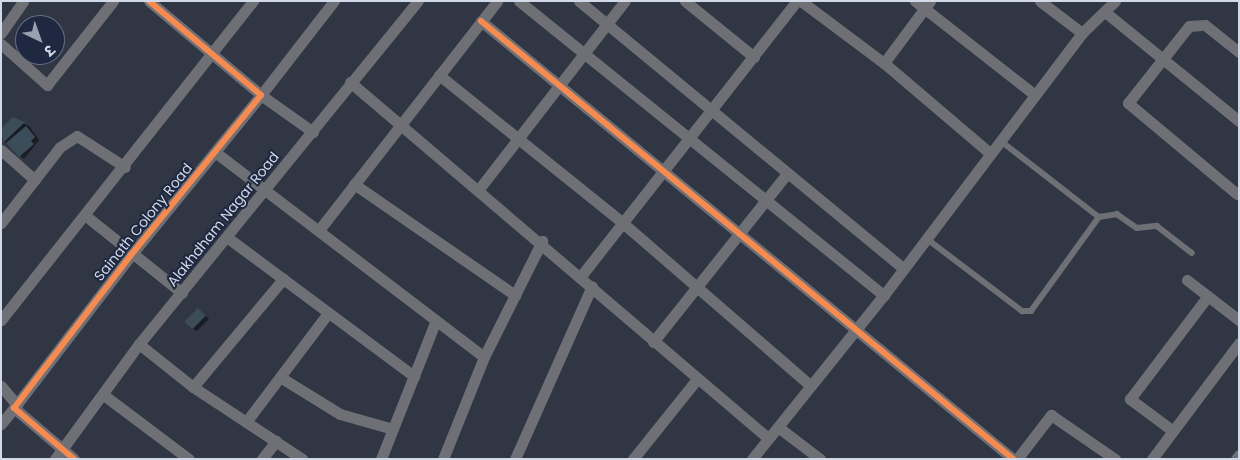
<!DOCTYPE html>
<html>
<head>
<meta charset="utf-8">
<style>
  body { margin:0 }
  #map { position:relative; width:1240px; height:460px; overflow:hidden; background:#303643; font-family:Poppins,"Noto Sans Devanagari",sans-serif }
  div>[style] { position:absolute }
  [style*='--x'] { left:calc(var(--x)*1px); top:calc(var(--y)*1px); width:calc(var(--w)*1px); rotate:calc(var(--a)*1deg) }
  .shadow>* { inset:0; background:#0007 }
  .building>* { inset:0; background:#3c4d5a; transform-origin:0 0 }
  .service>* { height:5.5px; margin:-2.75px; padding:0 2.75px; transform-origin:2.75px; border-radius:2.75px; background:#6f7076 }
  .minor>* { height:11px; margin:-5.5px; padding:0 5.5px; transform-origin:5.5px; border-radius:5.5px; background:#6f7076 }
  .cycleway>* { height:6px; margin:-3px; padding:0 3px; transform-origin:3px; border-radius:3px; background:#f68b52 }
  span { translate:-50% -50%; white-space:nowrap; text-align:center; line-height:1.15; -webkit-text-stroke:4px #1e2840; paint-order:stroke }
  .street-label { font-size:14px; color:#d2d9e9 }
  .frame { position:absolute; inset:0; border:2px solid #d2d9e9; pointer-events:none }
  .north { position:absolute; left:15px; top:15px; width:50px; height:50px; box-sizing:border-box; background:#1e2840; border:1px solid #666f84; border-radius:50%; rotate:138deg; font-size:14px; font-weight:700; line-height:20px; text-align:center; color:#d2d9e9 }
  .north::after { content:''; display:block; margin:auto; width:18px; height:22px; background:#99a0af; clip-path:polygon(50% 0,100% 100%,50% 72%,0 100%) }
</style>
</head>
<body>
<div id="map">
  <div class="shadow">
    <div style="clip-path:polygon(14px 119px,29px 126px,39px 140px,24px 159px,1px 139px,1px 130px)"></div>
    <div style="clip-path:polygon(198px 309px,209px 319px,197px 331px,193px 329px)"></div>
  </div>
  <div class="building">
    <div style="clip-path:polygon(13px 117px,25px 122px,3px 143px,1px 129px)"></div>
    <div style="clip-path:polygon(26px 126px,35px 137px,31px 141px,34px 144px,19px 157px,6px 143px)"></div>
    <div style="left:198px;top:308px;width:11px;height:19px;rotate:45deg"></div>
  </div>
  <div class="service">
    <div style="--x:1001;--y:141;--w:124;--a:37.8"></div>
    <div style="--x:1099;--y:217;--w:18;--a:-9"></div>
    <div style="--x:1117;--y:214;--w:24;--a:35"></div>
    <div style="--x:1137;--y:228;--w:20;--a:-6"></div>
    <div style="--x:1157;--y:226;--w:44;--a:37.6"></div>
    <div style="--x:926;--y:238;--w:121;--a:37.2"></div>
    <div style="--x:1022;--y:311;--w:9;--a:0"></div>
    <div style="--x:1031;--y:311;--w:116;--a:-54.1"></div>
  </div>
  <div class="minor">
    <div style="--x:519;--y:1;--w:469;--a:38.9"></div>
    <div style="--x:579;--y:1;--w:420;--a:39.5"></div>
    <div style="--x:685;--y:1;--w:89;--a:39.1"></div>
    <div style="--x:801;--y:1;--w:104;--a:36.8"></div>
    <div style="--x:884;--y:63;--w:140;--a:40.4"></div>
    <div style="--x:915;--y:1;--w:152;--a:38.1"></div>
    <div style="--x:1040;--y:1;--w:53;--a:37.3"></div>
    <div style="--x:1105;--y:12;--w:173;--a:39.1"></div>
    <div style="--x:481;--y:21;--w:689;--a:39.46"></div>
    <div style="--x:1;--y:33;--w:39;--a:-55"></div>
    <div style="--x:1;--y:44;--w:62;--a:41.7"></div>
    <div style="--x:47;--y:85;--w:107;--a:-51.8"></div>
    <div style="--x:884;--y:63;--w:77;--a:-53.4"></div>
    <div style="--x:439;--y:75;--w:238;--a:38.8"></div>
    <div style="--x:624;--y:224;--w:247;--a:40.9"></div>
    <div style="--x:350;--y:82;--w:549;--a:40.42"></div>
    <div style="--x:313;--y:132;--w:64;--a:-144.6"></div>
    <div style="--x:261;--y:95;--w:119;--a:-52.2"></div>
    <div style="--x:1;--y:150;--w:45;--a:41.4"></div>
    <div style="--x:215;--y:152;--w:338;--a:37.3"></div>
    <div style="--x:484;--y:357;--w:110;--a:111.9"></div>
    <div style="--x:354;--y:184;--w:196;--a:34.6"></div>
    <div style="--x:479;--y:189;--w:238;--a:-52.2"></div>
    <div style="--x:1237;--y:194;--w:142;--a:-140.1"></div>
    <div style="--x:1128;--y:103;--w:98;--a:-51.6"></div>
    <div style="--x:1189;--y:26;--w:16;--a:-4"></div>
    <div style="--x:1205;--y:25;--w:43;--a:38.5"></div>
    <div style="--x:86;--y:216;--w:123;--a:38.7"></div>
    <div style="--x:1;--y:223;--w:96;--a:-52.2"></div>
    <div style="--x:60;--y:147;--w:20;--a:-33"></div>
    <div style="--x:77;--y:136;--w:57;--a:32.9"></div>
    <div style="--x:319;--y:230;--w:290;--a:-52.1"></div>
    <div style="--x:228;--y:238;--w:232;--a:36.6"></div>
    <div style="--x:581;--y:276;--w:350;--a:-51.9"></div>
    <div style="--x:1187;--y:280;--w:66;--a:37.6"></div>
    <div style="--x:1;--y:320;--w:407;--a:-51.7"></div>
    <div style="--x:653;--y:342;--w:213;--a:-51.5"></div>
    <div style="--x:139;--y:344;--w:69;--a:38.5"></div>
    <div style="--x:193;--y:387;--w:131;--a:33.4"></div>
    <div style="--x:484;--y:357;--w:130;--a:-63.4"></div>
    <div style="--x:280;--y:377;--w:70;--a:31.7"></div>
    <div style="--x:340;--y:414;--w:55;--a:15.8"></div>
    <div style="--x:1;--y:386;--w:25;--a:50"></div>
    <div style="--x:193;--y:387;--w:141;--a:-50.2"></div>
    <div style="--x:105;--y:396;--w:105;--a:36.9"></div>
    <div style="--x:246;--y:422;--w:136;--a:-53"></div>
    <div style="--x:1;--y:424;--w:21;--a:-51"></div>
    <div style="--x:778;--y:427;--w:53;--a:37.3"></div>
    <div style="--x:1173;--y:431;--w:54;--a:-143.3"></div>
    <div style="--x:1130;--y:399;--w:129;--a:-52.9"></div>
    <div style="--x:55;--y:459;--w:142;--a:-53.9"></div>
    <div style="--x:139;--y:344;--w:442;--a:-50.9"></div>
    <div style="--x:74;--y:459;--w:79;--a:-139.6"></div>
    <div style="--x:14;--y:408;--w:193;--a:-52.6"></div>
    <div style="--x:131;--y:255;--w:206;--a:-50.9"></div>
    <div style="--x:261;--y:95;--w:146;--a:-140"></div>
    <div style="--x:262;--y:459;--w:23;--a:-52"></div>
    <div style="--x:381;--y:459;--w:149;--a:-68.4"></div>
    <div style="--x:515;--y:459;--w:189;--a:-66"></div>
    <div style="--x:633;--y:459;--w:102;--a:-51.3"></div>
    <div style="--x:752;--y:459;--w:211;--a:-51.2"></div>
    <div style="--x:884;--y:295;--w:328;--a:-52.9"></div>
    <div style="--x:1082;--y:33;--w:46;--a:-44.1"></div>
    <div style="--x:1017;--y:459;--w:56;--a:-52.3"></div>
    <div style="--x:1051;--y:415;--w:78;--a:34.5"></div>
    <div style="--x:1152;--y:459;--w:145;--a:-53.1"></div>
    <div style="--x:1236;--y:459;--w:5;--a:-53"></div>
  </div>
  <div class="cycleway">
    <div style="--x:481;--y:21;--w:689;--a:39.46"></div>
    <div style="--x:74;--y:459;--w:79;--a:-139.6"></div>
    <div style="--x:14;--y:408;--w:193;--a:-52.6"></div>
    <div style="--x:131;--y:255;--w:206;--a:-50.9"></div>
    <div style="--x:261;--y:95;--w:146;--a:-140"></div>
  </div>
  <div class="street-label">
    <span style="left:223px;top:219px;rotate:-51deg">Alakhdham Nagar Road</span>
    <span style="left:143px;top:222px;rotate:-51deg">Sainath Colony Road</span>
  </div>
  <div class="frame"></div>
  <div class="north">उ</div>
</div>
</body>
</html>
